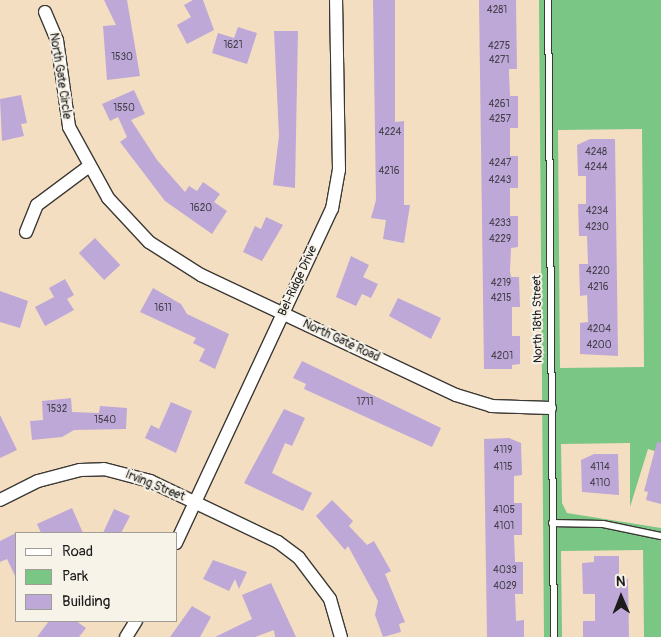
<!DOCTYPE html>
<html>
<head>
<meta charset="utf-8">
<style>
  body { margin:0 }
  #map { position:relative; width:661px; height:637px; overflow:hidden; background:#f4dec1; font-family:Pangolin,sans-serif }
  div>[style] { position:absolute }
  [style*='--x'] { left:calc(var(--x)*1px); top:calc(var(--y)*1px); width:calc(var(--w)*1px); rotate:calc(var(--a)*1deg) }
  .green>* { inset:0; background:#7ac685 }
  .building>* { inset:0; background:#bea8d7; transform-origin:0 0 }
  .roads { filter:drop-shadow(1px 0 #3c3935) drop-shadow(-1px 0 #3c3935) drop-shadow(0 1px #3c3935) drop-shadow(0 -1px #3c3935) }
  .service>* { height:6px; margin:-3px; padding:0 3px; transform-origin:3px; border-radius:3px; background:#fff }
  .minor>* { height:12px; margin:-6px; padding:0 6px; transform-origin:6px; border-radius:6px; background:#fff }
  span { translate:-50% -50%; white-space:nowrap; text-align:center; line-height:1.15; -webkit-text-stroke:4px #f7f3e8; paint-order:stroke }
  .number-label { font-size:10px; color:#443f4b }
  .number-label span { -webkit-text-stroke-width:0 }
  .street-label { font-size:12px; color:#1c1c1c }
  .legend { position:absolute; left:15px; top:532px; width:162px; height:90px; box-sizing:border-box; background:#f7f3e8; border:1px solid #9f9d96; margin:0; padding:6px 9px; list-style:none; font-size:15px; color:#1c1c1c }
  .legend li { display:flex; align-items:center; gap:10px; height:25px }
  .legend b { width:25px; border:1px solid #9f9d96 }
  .north { position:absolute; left:596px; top:572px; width:50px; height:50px; -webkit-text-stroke:4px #f7f3e8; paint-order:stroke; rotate:359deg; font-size:14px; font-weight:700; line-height:20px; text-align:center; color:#1c1c1c }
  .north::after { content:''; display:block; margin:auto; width:18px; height:22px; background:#1c1c1c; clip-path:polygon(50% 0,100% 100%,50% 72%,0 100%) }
</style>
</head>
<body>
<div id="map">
  <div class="green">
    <div style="clip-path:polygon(evenodd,539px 0,661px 0,661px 453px,648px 449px,630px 507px,630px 443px,561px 444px,562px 503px,567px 513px,661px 528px,661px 637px,644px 637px,643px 550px,561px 551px,562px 637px,544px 637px,539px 0,642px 129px,644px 367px,560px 368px,558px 130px,642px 129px)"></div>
  </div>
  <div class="building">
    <div style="clip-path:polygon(104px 0,127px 0,140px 76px,107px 80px,103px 26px,116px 25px)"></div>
    <div style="clip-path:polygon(193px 0,203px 0,214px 30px,187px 44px,177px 25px,191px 17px,184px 5px)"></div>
    <div style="clip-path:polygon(373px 0,395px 0,395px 122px,404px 121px,404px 205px,410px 205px,404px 243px,383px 239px,386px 220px,371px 218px,376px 200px)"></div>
    <div style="clip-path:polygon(479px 0,516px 0,517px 69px,509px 69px,509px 73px,510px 96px,518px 96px,518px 128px,510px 128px,510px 156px,518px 156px,518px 188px,510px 188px,510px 216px,518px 216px,518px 247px,511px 248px,510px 271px,511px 277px,519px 277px,520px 307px,512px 307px,512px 336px,520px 336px,520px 364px,512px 365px,512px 369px,484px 369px)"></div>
    <div style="clip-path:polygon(238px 27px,257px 33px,247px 64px,212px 53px,218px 33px,234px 38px)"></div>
    <div style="clip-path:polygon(274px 31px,298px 31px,295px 188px,273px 185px,279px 136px)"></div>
    <div style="clip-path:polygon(134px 90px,145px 114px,131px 120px,157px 160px,185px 192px,189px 186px,197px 191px,203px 182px,220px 194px,214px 202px,227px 211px,212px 234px,165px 201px,120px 142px,127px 137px,118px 117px,110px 121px,102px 104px)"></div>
    <div style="clip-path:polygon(21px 95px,27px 123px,21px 124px,24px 136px,2px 141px,0 99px)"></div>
    <div style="clip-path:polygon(590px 139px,615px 139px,618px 356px,580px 354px,580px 323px,588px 322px,587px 295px,580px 296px,579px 264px,588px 264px,587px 236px,579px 236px,578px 204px,586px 204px,586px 176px,578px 176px,577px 145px)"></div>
    <div style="clip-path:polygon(266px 217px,283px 225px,262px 261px,243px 252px,255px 226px,261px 229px)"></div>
    <div style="left:95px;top:238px;width:37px;height:22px;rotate:47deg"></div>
    <div style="clip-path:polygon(351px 256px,369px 265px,363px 277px,378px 284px,371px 298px,362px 294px,356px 306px,336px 297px)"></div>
    <div style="clip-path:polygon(65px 279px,74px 295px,67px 299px,74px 310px,45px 326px,35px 307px,54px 297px,49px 288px)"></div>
    <div style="clip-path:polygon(153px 288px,181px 304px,187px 314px,229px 334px,215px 369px,199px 361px,205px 349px,193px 343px,196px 338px,140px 312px)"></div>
    <div style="clip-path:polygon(0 291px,28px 301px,20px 328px,0 322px)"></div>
    <div style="clip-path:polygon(398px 298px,441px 318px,431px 339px,389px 316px)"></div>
    <div style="clip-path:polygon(302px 361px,441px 428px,432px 447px,304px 389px,306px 384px,293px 378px)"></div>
    <div style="clip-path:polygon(71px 398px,72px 412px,99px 413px,100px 406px,127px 408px,126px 429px,74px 430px,62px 437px,32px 440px,30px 421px,43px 420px,42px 401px)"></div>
    <div style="clip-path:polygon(171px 402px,192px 411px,176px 453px,145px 438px,151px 425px,159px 429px)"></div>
    <div style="clip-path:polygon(284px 409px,305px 418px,292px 446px,285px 443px,272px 473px,312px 493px,303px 511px,244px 483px)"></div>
    <div style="clip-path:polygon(0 415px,17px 450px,0 458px)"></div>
    <div style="clip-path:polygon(509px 438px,521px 443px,522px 475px,514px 476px,514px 503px,522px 503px,522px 535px,514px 535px,515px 562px,523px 562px,523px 594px,515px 594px,516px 621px,524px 620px,524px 637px,487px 637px,484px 439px)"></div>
    <div style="clip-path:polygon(657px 442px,661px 443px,661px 504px,646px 500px,648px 492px,644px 491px)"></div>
    <div style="clip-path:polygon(594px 454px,618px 454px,619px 495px,582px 492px,581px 460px)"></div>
    <div style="clip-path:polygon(332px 500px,353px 521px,349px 526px,367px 545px,374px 541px,391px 571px,385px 574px,405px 622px,399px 624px,401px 632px,383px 637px,375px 615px,378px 601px,348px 546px,345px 550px,316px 516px)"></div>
    <div style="clip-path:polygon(72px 508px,83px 533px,41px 533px,37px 524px)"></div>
    <div style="clip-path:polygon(114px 509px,130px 516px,121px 533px,103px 533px)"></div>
    <div style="clip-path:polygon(16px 533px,16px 578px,7px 559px,0 562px,0 541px)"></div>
    <div style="clip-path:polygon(594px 556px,619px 556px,619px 578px,628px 579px,629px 637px,583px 637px,583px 621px,595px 621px,595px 594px,583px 594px,582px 563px,594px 562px)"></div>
    <div style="clip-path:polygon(213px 560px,247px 572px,239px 589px,235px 579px,229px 591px,203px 579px)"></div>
    <div style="clip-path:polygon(271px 583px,296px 637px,275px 637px,274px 630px,255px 637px,215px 637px,252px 619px,242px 595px)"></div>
    <div style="clip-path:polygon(192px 606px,211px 617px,200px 637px,170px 637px)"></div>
    <div style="clip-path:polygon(49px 621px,76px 621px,86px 628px,79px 637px,37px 637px)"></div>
  </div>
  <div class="roads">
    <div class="service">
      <div style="--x:548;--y:0;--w:637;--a:89.46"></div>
      <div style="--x:552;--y:523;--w:51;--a:1.1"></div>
      <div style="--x:603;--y:524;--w:59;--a:11.7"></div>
    </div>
    <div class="minor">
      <div style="--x:45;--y:12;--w:30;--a:67"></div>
      <div style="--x:57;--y:40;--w:88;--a:82.1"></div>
      <div style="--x:69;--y:127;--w:81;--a:61.2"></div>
      <div style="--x:108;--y:198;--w:60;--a:47"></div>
      <div style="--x:149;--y:242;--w:62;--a:32.4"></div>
      <div style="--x:201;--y:275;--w:282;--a:25.2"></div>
      <div style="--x:456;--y:395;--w:37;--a:17"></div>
      <div style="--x:491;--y:406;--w:59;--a:1.9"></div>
      <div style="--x:26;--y:232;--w:29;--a:-68"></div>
      <div style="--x:37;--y:205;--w:64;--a:-36.7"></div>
      <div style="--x:0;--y:500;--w:42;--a:-26.6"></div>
      <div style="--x:38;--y:481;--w:43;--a:-14.7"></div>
      <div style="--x:80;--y:470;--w:24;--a:-2"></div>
      <div style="--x:104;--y:469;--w:48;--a:14.6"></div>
      <div style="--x:150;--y:481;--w:142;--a:25.5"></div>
      <div style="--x:278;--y:542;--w:26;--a:37"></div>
      <div style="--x:299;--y:558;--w:51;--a:52.9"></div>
      <div style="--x:330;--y:599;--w:40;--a:74"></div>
      <div style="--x:176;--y:543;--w:369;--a:-65"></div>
      <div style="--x:332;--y:209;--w:40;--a:-80"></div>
      <div style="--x:339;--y:170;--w:170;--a:-91"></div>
      <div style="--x:126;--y:637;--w:19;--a:-58"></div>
    </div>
  </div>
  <div class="number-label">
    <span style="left:497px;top:11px">4281</span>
    <span style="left:233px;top:46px">1621</span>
    <span style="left:499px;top:47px">4275</span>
    <span style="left:122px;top:58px">1530</span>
    <span style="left:499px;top:61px">4271</span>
    <span style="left:499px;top:105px">4261</span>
    <span style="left:124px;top:109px">1550</span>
    <span style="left:500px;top:120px">4257</span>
    <span style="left:390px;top:133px">4224</span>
    <span style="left:596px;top:153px">4248</span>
    <span style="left:500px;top:164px">4247</span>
    <span style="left:596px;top:168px">4244</span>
    <span style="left:389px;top:172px">4216</span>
    <span style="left:500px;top:181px">4243</span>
    <span style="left:201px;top:209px">1620</span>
    <span style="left:597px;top:212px">4234</span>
    <span style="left:500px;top:224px">4233</span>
    <span style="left:597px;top:228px">4230</span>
    <span style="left:500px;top:240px">4229</span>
    <span style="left:598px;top:272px">4220</span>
    <span style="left:501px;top:284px">4219</span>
    <span style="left:598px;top:288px">4216</span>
    <span style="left:501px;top:299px">4215</span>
    <span style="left:163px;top:309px">1611</span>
    <span style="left:599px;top:330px">4204</span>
    <span style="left:599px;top:346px">4200</span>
    <span style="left:502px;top:357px">4201</span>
    <span style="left:365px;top:403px">1711</span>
    <span style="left:57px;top:410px">1532</span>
    <span style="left:105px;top:421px">1540</span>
    <span style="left:503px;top:451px">4119</span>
    <span style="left:503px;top:468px">4115</span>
    <span style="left:600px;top:468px">4114</span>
    <span style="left:600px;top:484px">4110</span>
    <span style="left:504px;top:511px">4105</span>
    <span style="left:504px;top:527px">4101</span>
    <span style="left:505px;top:571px">4033</span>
    <span style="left:505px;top:587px">4029</span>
  </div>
  <div class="street-label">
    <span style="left:60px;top:76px;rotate:81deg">North Gate Circle</span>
    <span style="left:298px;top:281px;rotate:-65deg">Bel-Ridge Drive</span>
    <span style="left:538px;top:319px;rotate:-91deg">North 18th Street</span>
    <span style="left:341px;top:341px;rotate:25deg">North Gate Road</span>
    <span style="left:155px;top:486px;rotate:22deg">Irving Street</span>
  </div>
  <ul class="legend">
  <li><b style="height:6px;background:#fff"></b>Road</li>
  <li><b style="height:14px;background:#7ac685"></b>Park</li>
  <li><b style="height:14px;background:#bea8d7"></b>Building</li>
  </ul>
  <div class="north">N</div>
</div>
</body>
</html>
